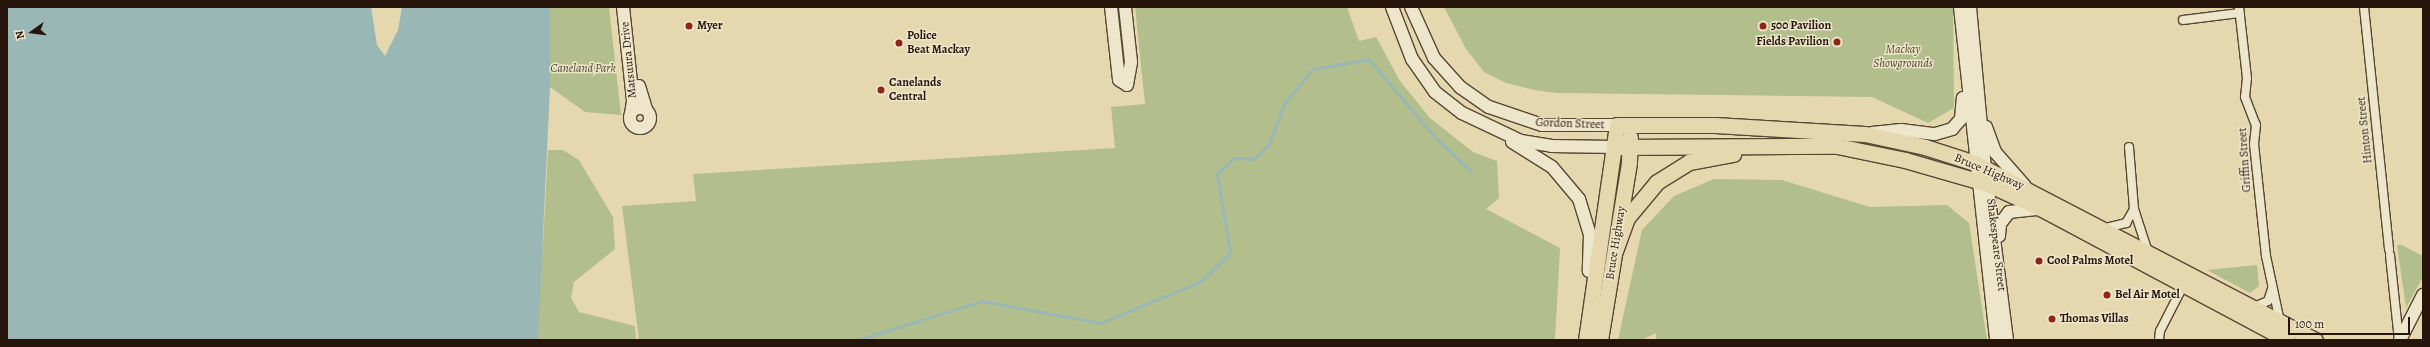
<!DOCTYPE html>
<html>
<head>
<meta charset="utf-8">
<style>
  body { margin:0 }
  #map { position:relative; width:2430px; height:347px; overflow:hidden; background:#e5d8ae; font-family:Alegreya,serif }
  div>[style] { position:absolute }
  [style*='--x'] { left:calc(var(--x)*1px); top:calc(var(--y)*1px); width:calc(var(--w)*1px); rotate:calc(var(--a)*1deg) }
  .green>* { inset:0; background:#b2bf8c }
  .water>* { inset:0; background:#99b8b5 }
  .stream>* { height:2.5px; margin:-1.25px; padding:0 1.25px; transform-origin:1.25px; border-radius:1.25px; background:#99b8b5 }
  .roads { filter:drop-shadow(1px 0 #564634) drop-shadow(-1px 0 #564634) drop-shadow(0 1px #564634) drop-shadow(0 -1px #564634) }
  .street>* { height:8px; margin:-4px; padding:0 4px; transform-origin:4px; border-radius:4px; background:#eee6ca }
  .secondary>* { height:12px; margin:-6px; padding:0 6px; transform-origin:6px; border-radius:6px; background:#eee6ca }
  .secondary>.ring { margin:-6px; padding:0; box-sizing:content-box; background:none; border:12px solid #eee6ca; border-radius:50% }
  .highway>* { height:15px; margin:-7.5px; padding:0 7.5px; transform-origin:7.5px; border-radius:7.5px; background:#e5d8ae }
  .dots>* { width:11px; height:11px; translate:-50% -50%; box-sizing:border-box; border:2px solid #eee6ca; border-radius:50% }
  span { translate:-50% -50%; white-space:nowrap; text-align:center; line-height:1.15; -webkit-text-stroke:3px #eee6ca; paint-order:stroke }
  .poi-label { font-size:12px; color:#27150c; font-weight:700 }
  .left { translate:0 -50%; text-align:left }
  .right { translate:-100% -50%; text-align:right }
  .park-label { font-size:12px; color:#514832; font-style:italic }
  .street-label { font-size:12px; color:#27150c }
  .frame { position:absolute; inset:0; border:8px solid #27150c; pointer-events:none }
  .north { position:absolute; left:12px; top:12px; width:40px; height:40px; -webkit-text-stroke:3px #eee6ca; paint-order:stroke; rotate:256deg; font-size:11px; font-weight:700; line-height:16px; text-align:center; color:#27150c }
  .north::after { content:''; display:block; margin:auto; width:14px; height:18px; background:#27150c; clip-path:polygon(50% 0,100% 100%,50% 72%,0 100%) }
  .scale { position:absolute; left:2288px; top:317px; width:122px; height:18px; box-sizing:border-box; border:2px solid #27150c; border-top:0; padding-left:5px; font-size:12px; line-height:14px; white-space:nowrap; color:#27150c; -webkit-text-stroke:3px #eee6ca; paint-order:stroke }
</style>
</head>
<body>
<div id="map">
  <div class="green">
    <div style="clip-path:polygon(550px 7px,609px 7px,621px 115px,585px 112px,550px 87px)"></div>
    <div style="clip-path:polygon(1135px 7px,1347px 7px,1359px 41px,1376px 37px,1400px 81px,1430px 118px,1473px 152px,1497px 161px,1499px 198px,1486px 209px,1560px 248px,1555px 340px,639px 340px,622px 206px,696px 201px,693px 174px,1115px 148px,1111px 107px,1145px 104px)"></div>
    <div style="clip-path:polygon(1444px 7px,1953px 7px,1954px 108px,1928px 123px,1872px 97px,1557px 93px,1534px 90px,1506px 83px,1484px 72px,1466px 49px)"></div>
    <div style="clip-path:polygon(548px 150px,563px 150px,579px 160px,613px 217px,615px 249px,574px 282px,571px 298px,579px 312px,635px 326px,636px 340px,521px 340px,543px 243px)"></div>
    <div style="clip-path:polygon(1714px 179px,1782px 180px,1870px 207px,1947px 205px,1969px 223px,1987px 340px,1656px 340px,1656px 333px,1642px 340px,1618px 340px,1642px 230px,1674px 196px)"></div>
    <div style="clip-path:polygon(2402px 245px,2423px 256px,2423px 277px,2406px 308px,2397px 245px)"></div>
    <div style="clip-path:polygon(2257px 265px,2259px 286px,2250px 293px,2207px 270px)"></div>
  </div>
  <div class="water">
    <div style="clip-path:polygon(7px 7px,371px 7px,377px 45px,385px 56px,398px 30px,402px 7px,550px 7px,550px 87px,538px 340px,7px 340px)"></div>
  </div>
  <div class="stream">
    <div style="--x:857;--y:340;--w:131;--a:-17.3"></div>
    <div style="--x:982;--y:301;--w:121;--a:10.5"></div>
    <div style="--x:1101;--y:323;--w:109;--a:-22.6"></div>
    <div style="--x:1202;--y:281;--w:40;--a:-45"></div>
    <div style="--x:1230;--y:253;--w:80;--a:-99.3"></div>
    <div style="--x:1217;--y:174;--w:23;--a:-43"></div>
    <div style="--x:1234;--y:158;--w:20;--a:3"></div>
    <div style="--x:1254;--y:159;--w:21;--a:-45"></div>
    <div style="--x:1269;--y:144;--w:43;--a:-69.4"></div>
    <div style="--x:1284;--y:104;--w:45;--a:-50.4"></div>
    <div style="--x:1313;--y:69;--w:57;--a:-10.1"></div>
    <div style="--x:1369;--y:59;--w:104;--a:49.7"></div>
    <div style="--x:1436;--y:138;--w:48;--a:43.3"></div>
  </div>
  <div class="roads">
    <div class="street">
      <div style="--x:2239;--y:7;--w:71;--a:83.6"></div>
      <div style="--x:2247;--y:78;--w:19;--a:96"></div>
      <div style="--x:2245;--y:97;--w:30;--a:69"></div>
      <div style="--x:2256;--y:125;--w:19;--a:96"></div>
      <div style="--x:2254;--y:144;--w:113;--a:83.9"></div>
      <div style="--x:2266;--y:256;--w:67;--a:78"></div>
      <div style="--x:2364;--y:7;--w:244;--a:84.1"></div>
      <div style="--x:2183;--y:20;--w:57;--a:-7"></div>
      <div style="--x:2129;--y:147;--w:62;--a:85.4"></div>
      <div style="--x:2134;--y:209;--w:42;--a:72"></div>
      <div style="--x:2106;--y:228;--w:21;--a:-14"></div>
      <div style="--x:2126;--y:223;--w:16;--a:-60"></div>
      <div style="--x:2390;--y:255;--w:85;--a:84"></div>
      <div style="--x:2254;--y:307;--w:15;--a:-23"></div>
      <div style="--x:2268;--y:301;--w:13;--a:-72"></div>
      <div style="--x:2159;--y:340;--w:9;--a:-84"></div>
      <div style="--x:2160;--y:331;--w:53;--a:-62.9"></div>
    </div>
    <div class="secondary">
      <div style="--x:623;--y:7;--w:95;--a:83.9"></div>
      <div style="--x:633;--y:101;--w:12;--a:99"></div>
      <div style="--x:1111;--y:7;--w:73;--a:83.7"></div>
      <div style="--x:1119;--y:80;--w:9;--a:32"></div>
      <div style="--x:1127;--y:85;--w:23;--a:-80"></div>
      <div style="--x:1131;--y:62;--w:55;--a:-96.2"></div>
      <div style="--x:1392;--y:7;--w:56;--a:69"></div>
      <div style="--x:1412;--y:59;--w:40;--a:55.1"></div>
      <div style="--x:1435;--y:92;--w:34;--a:38"></div>
      <div style="--x:1462;--y:113;--w:65;--a:25.4"></div>
      <div style="--x:1521;--y:141;--w:30;--a:9"></div>
      <div style="--x:1551;--y:146;--w:65;--a:0.9"></div>
      <div style="--x:1411;--y:7;--w:56;--a:65.7"></div>
      <div style="--x:1434;--y:58;--w:39;--a:48"></div>
      <div style="--x:1460;--y:87;--w:35;--a:35"></div>
      <div style="--x:1489;--y:107;--w:56;--a:18.8"></div>
      <div style="--x:1542;--y:125;--w:75;--a:0"></div>
      <div style="--x:1960;--y:7;--w:335;--a:83.8"></div>
      <div style="--x:1970;--y:7;--w:162;--a:84.7"></div>
      <div style="--x:1985;--y:168;--w:173;--a:82.7"></div>
      <div style="--x:639;--y:86;--w:24;--a:73"></div>
      <div class="ring" style="left:630px;top:108px;width:8px;height:8px"></div>
      <div style="--x:1986;--y:127;--w:27;--a:70"></div>
      <div style="--x:1995;--y:152;--w:45;--a:48.6"></div>
      <div style="--x:1872;--y:133;--w:29;--a:-6"></div>
      <div style="--x:1901;--y:130;--w:34;--a:7"></div>
      <div style="--x:1935;--y:134;--w:18;--a:-16"></div>
      <div style="--x:1952;--y:129;--w:13;--a:-48"></div>
      <div style="--x:1961;--y:119;--w:21;--a:-85"></div>
      <div style="--x:1512;--y:142;--w:47;--a:32"></div>
      <div style="--x:1552;--y:167;--w:42;--a:49.8"></div>
      <div style="--x:1579;--y:199;--w:38;--a:73"></div>
      <div style="--x:1590;--y:235;--w:36;--a:92"></div>
      <div style="--x:1999;--y:236;--w:12;--a:-85"></div>
      <div style="--x:2000;--y:224;--w:15;--a:-53"></div>
      <div style="--x:2009;--y:212;--w:30;--a:-6"></div>
      <div style="--x:2400;--y:340;--w:51;--a:-62.9"></div>
    </div>
    <div class="highway">
      <div style="--x:1616;--y:147;--w:221;--a:-0.3"></div>
      <div style="--x:1837;--y:146;--w:69;--a:11.6"></div>
      <div style="--x:1905;--y:160;--w:86;--a:16.1"></div>
      <div style="--x:1988;--y:184;--w:60;--a:24.8"></div>
      <div style="--x:2042;--y:209;--w:278;--a:28.1"></div>
      <div style="--x:1615;--y:251;--w:35;--a:-70"></div>
      <div style="--x:1627;--y:218;--w:47;--a:-50.2"></div>
      <div style="--x:1657;--y:182;--w:38;--a:-32"></div>
      <div style="--x:1689;--y:162;--w:45;--a:-10.3"></div>
      <div style="--x:1586;--y:340;--w:217;--a:-81.8"></div>
      <div style="--x:1617;--y:125;--w:98;--a:0"></div>
      <div style="--x:1715;--y:125;--w:150;--a:3.4"></div>
      <div style="--x:1865;--y:134;--w:61;--a:12.2"></div>
      <div style="--x:1925;--y:147;--w:52;--a:17.7"></div>
      <div style="--x:1975;--y:163;--w:383;--a:27.5"></div>
      <div style="--x:1600;--y:340;--w:180;--a:-80.7"></div>
      <div style="--x:1629;--y:162;--w:25;--a:-88"></div>
    </div>
  </div>
  <div class="dots">
    <div style="left:689px;top:26px;background:#8f2418"></div>
    <div style="left:1763px;top:26px;background:#8f2418"></div>
    <div style="left:1837px;top:42px;background:#8f2418"></div>
    <div style="left:899px;top:43px;background:#8f2418"></div>
    <div style="left:881px;top:90px;background:#8f2418"></div>
    <div style="left:2039px;top:261px;background:#8f2418"></div>
    <div style="left:2107px;top:295px;background:#8f2418"></div>
    <div style="left:2052px;top:319px;background:#8f2418"></div>
  </div>
  <div class="poi-label">
    <span class="left" style="left:697px;top:26px">Myer</span>
    <span class="left" style="left:1771px;top:26px">500 Pavilion</span>
    <span class="left" style="left:907px;top:43px">Police<br>Beat Mackay</span>
    <span class="right" style="left:1829px;top:42px">Fields Pavilion</span>
    <span class="left" style="left:889px;top:90px">Canelands<br>Central</span>
    <span class="left" style="left:2047px;top:261px">Cool Palms Motel</span>
    <span class="left" style="left:2115px;top:295px">Bel Air Motel</span>
    <span class="left" style="left:2060px;top:319px">Thomas Villas</span>
  </div>
  <div class="park-label">
    <span style="left:1903px;top:57px">Mackay<br>Showgrounds</span>
    <span style="left:583px;top:69px">Caneland Park</span>
  </div>
  <div class="street-label">
    <span style="left:629px;top:60px;rotate:-96deg">Matsuura Drive</span>
    <span style="left:1570px;top:124px;rotate:2deg">Gordon Street</span>
    <span style="left:2365px;top:130px;rotate:-96deg">Hinton Street</span>
    <span style="left:2245px;top:160px;rotate:-94deg">Griffin Street</span>
    <span style="left:1989px;top:172px;rotate:23deg">Bruce Highway</span>
    <span style="left:1616px;top:243px;rotate:-81deg">Bruce Highway</span>
    <span style="left:1996px;top:245px;rotate:83deg">Shakespeare Street</span>
  </div>
  <div class="frame"></div>
  <div class="north">N</div>
  <div class="scale">100 m</div>
</div>
</body>
</html>
